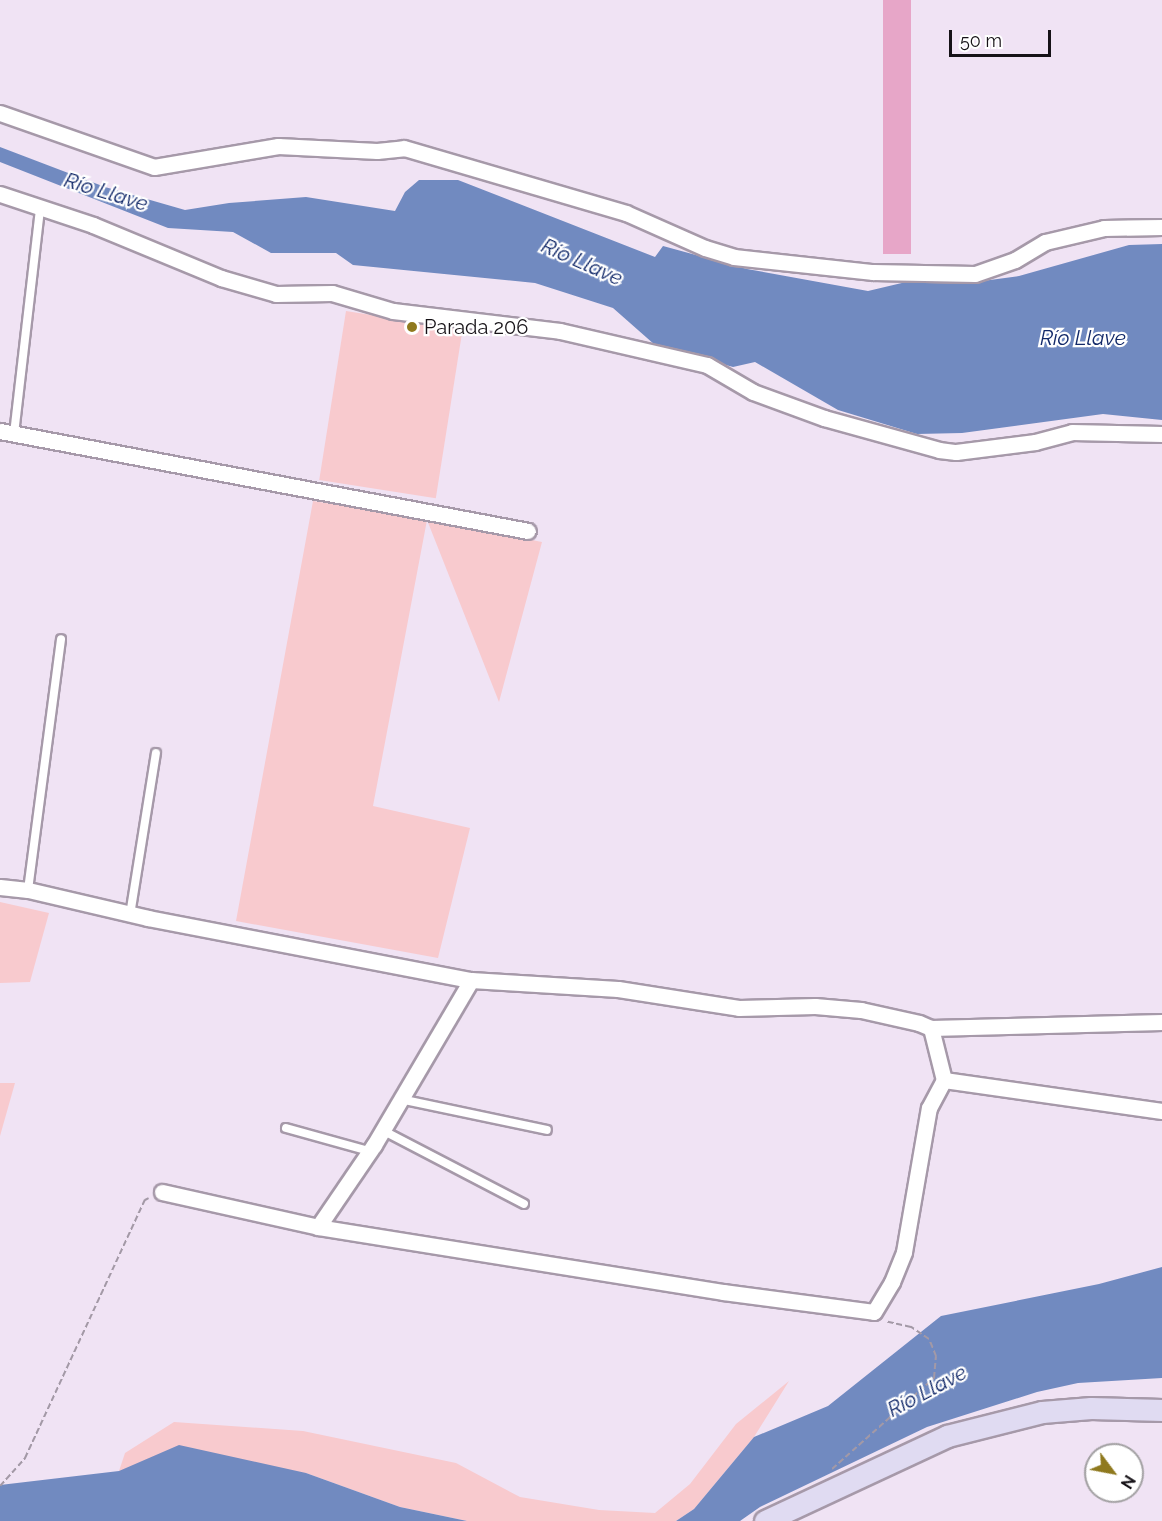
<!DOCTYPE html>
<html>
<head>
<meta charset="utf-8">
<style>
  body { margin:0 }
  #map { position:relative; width:1162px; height:1521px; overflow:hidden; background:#f0e3f4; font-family:Raleway,sans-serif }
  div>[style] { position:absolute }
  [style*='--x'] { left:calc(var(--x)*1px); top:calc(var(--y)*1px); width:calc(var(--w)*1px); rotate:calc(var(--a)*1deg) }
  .green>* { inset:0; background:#f8cace; transform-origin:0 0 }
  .water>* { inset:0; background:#718ac0 }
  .building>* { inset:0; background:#e7a6c8; transform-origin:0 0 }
  .path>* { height:2px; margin-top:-1px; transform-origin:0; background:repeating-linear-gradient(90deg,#a399a6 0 6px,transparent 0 9px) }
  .roads { filter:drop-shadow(2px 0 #a699a9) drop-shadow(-2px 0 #a699a9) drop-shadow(0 2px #a699a9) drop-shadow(0 -2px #a699a9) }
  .lane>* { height:8px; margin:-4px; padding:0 4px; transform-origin:4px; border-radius:4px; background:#fff }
  .street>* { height:15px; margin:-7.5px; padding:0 7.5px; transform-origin:7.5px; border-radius:7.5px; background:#fff }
  .secondary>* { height:21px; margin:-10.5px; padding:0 10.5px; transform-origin:10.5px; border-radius:10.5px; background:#e0dbf2 }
  .dots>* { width:16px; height:16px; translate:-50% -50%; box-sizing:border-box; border:3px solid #fff; border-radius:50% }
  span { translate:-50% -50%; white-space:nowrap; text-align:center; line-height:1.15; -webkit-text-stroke:4.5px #fff; paint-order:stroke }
  .poi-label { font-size:20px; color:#161217 }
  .left { translate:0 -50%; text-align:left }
  .water-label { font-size:21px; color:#122969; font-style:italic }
  .north { position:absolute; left:1084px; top:1443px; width:60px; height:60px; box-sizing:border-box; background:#fff; border:2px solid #a2a0a2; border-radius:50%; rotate:122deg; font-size:16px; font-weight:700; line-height:24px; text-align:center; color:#161217 }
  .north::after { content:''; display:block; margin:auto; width:21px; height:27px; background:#8f791e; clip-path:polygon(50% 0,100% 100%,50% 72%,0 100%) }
  .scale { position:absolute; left:949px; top:30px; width:102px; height:27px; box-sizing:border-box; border:3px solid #161217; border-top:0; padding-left:8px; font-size:18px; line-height:21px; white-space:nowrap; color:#161217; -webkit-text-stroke:4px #fff; paint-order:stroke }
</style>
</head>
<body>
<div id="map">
  <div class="green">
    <div style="left:346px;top:311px;width:118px;height:171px;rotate:9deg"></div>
    <div style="clip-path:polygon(313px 501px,427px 519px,542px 542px,499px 702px,427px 520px,373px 806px,470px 828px,438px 958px,236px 921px)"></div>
    <div style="clip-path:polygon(0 902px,49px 913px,30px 982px,0 983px)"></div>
    <div style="clip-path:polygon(0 1083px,15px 1083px,0 1136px)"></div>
    <div style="clip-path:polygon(789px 1381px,754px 1437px,694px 1509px,676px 1521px,467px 1521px,400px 1507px,306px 1473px,119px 1471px,125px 1453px,174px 1422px,303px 1431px,456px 1463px,520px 1497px,599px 1510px,655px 1513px,690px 1484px,736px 1424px)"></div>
  </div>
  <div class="water">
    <div style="clip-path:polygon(0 147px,105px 187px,185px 210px,229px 203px,306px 197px,395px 211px,405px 192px,419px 180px,458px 180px,655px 257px,663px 246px,747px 269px,868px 291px,906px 282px,975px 282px,1019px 276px,1129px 245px,1162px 244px,1162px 420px,1103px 414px,962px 433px,917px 434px,838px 410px,755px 362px,733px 367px,655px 345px,613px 308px,535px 283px,353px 265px,336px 253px,271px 253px,233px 232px,168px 228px,0 162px)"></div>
    <div style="clip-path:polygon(1162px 1267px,1162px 1378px,1078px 1383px,1037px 1392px,927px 1427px,760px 1507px,740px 1521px,676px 1521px,694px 1509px,754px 1437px,828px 1406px,941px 1316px,1099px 1284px)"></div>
    <div style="clip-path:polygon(179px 1445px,306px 1473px,400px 1507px,467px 1521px,0 1521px,0 1485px,119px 1471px)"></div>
  </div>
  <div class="building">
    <div style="left:883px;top:0;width:28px;height:254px"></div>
  </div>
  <div class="path">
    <div style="--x:832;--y:1469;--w:137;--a:-41.7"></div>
    <div style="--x:934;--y:1378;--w:22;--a:-85"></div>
    <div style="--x:936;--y:1356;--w:18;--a:-112"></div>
    <div style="--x:929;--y:1339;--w:22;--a:-146"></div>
    <div style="--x:911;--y:1327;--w:26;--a:-167"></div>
    <div style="--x:0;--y:1486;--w:38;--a:-48"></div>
    <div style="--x:25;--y:1458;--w:285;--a:-65.1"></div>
    <div style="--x:145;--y:1200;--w:4;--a:-27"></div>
  </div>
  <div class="roads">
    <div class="lane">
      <div style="--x:14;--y:434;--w:227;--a:-83.4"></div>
      <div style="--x:28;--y:890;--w:253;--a:-82.5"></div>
      <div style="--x:130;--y:915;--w:164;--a:-80.9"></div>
      <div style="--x:400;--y:1099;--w:150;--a:11.9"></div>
      <div style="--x:286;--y:1128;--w:86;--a:15.5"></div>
      <div style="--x:382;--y:1130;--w:160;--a:27.5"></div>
    </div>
    <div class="street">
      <div style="--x:0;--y:113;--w:163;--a:19.3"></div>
      <div style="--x:154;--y:167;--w:126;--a:-9.6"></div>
      <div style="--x:278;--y:146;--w:99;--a:2.9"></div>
      <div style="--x:377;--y:151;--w:27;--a:-6"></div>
      <div style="--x:404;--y:148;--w:231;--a:16.3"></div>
      <div style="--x:626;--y:213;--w:86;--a:23.9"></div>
      <div style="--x:705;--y:248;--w:30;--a:17"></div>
      <div style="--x:734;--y:257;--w:140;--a:6.2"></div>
      <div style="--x:873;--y:272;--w:102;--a:1.1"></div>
      <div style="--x:975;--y:274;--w:42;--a:-19.3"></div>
      <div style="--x:1015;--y:260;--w:35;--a:-31"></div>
      <div style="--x:1045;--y:242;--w:61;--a:-13.3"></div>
      <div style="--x:1104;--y:228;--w:58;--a:-1"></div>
      <div style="--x:0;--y:194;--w:98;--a:18.4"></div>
      <div style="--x:93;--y:225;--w:139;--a:22.5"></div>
      <div style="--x:221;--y:278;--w:57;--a:16.2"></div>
      <div style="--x:276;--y:294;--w:56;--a:-1"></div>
      <div style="--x:332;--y:293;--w:64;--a:16.4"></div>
      <div style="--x:393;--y:311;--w:168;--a:6.8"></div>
      <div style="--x:560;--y:331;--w:151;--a:13"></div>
      <div style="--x:707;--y:365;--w:53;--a:30.4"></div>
      <div style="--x:753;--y:392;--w:76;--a:20.1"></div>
      <div style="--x:824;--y:418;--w:119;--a:15.5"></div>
      <div style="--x:939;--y:450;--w:17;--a:7"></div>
      <div style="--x:956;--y:452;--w:80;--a:-7.2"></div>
      <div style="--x:1035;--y:442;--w:38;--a:-15"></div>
      <div style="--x:1072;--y:432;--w:90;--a:1.3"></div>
      <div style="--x:0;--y:431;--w:537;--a:10.72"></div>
      <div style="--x:0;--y:887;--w:28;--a:6"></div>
      <div style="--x:28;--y:890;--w:123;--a:13.1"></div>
      <div style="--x:148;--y:918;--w:329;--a:10.9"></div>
      <div style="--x:471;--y:980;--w:147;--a:3.5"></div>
      <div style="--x:618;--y:989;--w:122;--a:8.9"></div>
      <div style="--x:739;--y:1008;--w:76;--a:-1.5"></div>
      <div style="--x:815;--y:1006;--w:46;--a:5"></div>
      <div style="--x:861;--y:1010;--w:59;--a:12.6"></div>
      <div style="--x:919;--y:1023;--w:13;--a:23"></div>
      <div style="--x:931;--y:1028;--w:54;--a:76"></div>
      <div style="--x:931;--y:1028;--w:231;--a:-1.5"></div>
      <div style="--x:944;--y:1080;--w:220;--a:8.1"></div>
      <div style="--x:162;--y:1192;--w:160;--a:12.6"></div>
      <div style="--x:318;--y:1227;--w:410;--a:9.1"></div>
      <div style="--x:723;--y:1292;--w:152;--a:7.5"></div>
      <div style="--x:874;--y:1312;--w:35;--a:-59"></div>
      <div style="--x:892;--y:1282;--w:32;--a:-68"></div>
      <div style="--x:904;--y:1252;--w:146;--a:-80.2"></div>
      <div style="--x:929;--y:1108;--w:32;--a:-62"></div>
      <div style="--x:318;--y:1227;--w:99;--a:-55.7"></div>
      <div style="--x:374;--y:1145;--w:191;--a:-59.5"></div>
    </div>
    <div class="secondary">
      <div style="--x:765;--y:1521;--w:201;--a:-25"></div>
      <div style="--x:947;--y:1436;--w:98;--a:-14.2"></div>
      <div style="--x:1042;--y:1412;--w:49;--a:-4.7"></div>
      <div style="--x:1091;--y:1408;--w:71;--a:1.6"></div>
    </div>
  </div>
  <div class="dots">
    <div style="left:412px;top:327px;background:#8f791e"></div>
  </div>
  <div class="poi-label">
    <span class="left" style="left:424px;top:327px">Parada 206</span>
  </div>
  <div class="water-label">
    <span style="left:106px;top:192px;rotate:17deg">Río Llave</span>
    <span style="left:582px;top:262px;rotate:24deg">Río Llave</span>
    <span style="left:1083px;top:338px">Río Llave</span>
    <span style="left:927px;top:1391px;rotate:-28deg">Río Llave</span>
  </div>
  <div class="north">N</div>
  <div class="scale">50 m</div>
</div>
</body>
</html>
